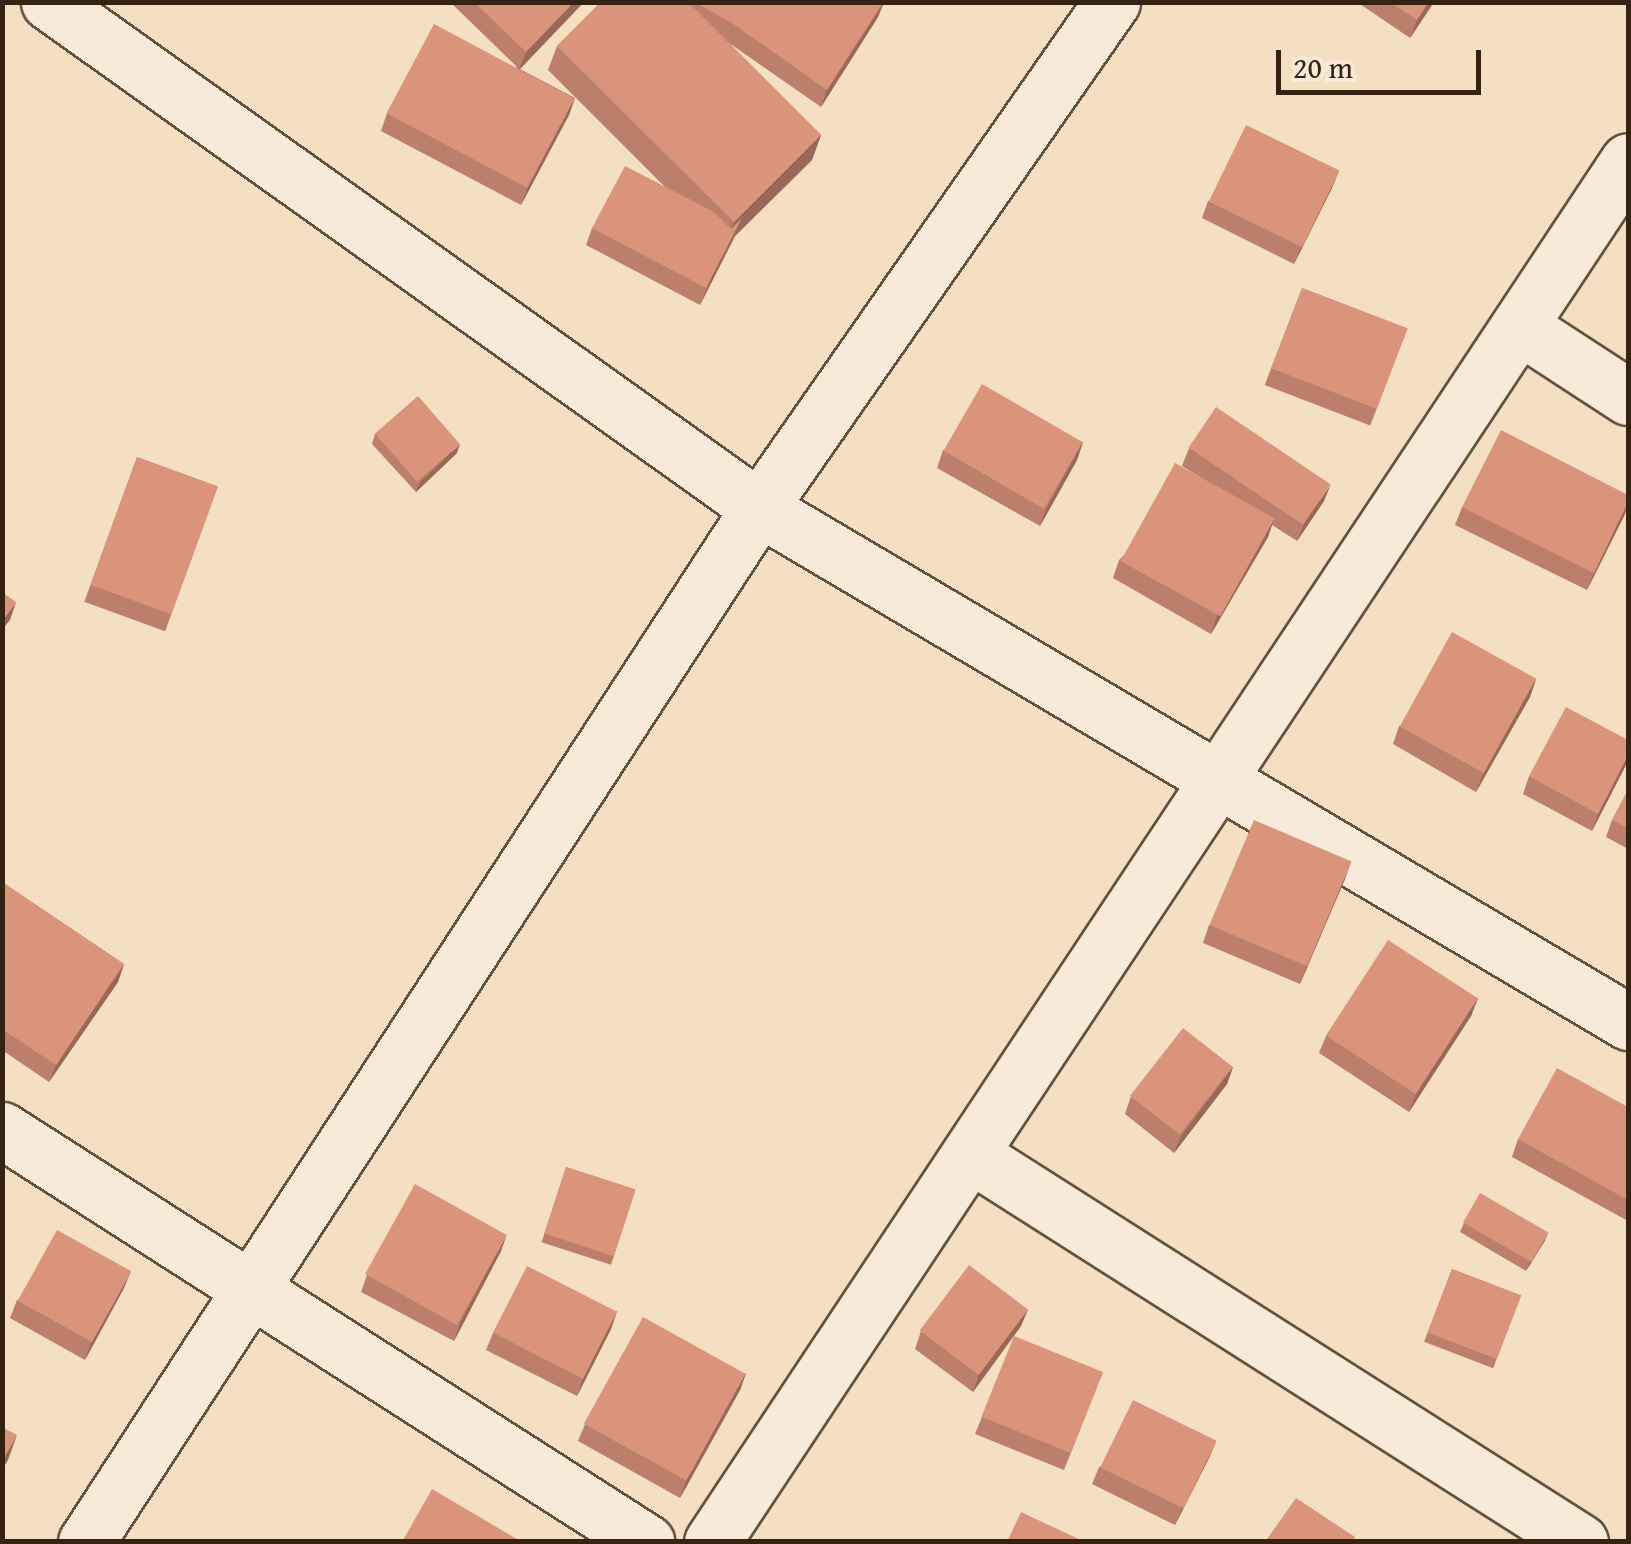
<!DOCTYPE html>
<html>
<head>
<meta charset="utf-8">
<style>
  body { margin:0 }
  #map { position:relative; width:1631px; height:1544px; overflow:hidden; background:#f4dfc3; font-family:"Gentium Book Plus",serif }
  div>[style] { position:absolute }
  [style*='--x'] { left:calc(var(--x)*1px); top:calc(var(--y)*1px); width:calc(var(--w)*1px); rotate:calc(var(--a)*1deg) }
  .roads { filter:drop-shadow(2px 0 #63523d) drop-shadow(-2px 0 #63523d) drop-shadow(0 2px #63523d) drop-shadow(0 -2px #63523d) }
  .street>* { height:55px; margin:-27.5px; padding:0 27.5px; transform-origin:27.5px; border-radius:27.5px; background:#f8ead8 }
  .secondary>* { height:55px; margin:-27.5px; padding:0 27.5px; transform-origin:27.5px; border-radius:27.5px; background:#f8ead8 }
  .wall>* { inset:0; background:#bc7f6b; transform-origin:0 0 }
  .shaded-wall>* { inset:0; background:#996857 }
  .building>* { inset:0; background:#db947c; transform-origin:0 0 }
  span { translate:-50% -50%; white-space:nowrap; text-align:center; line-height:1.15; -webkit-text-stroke:8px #f8ead8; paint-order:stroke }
  .frame { position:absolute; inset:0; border:5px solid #332310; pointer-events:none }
  .scale { position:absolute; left:1276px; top:50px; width:205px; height:45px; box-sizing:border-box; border:5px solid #332310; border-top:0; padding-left:12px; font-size:30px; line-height:35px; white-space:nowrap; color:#332310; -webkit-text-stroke:8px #f8ead8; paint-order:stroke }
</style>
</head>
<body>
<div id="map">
  <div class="roads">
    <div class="street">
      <div style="--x:49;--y:2;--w:872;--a:35.48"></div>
      <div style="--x:759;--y:508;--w:1010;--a:30.6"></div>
      <div style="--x:1519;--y:326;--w:130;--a:33.1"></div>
      <div style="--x:2;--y:1130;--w:765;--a:32.61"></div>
      <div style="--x:970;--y:1154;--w:723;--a:32.46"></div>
      <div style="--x:712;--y:1542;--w:1657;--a:-56.44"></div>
    </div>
    <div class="secondary">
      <div style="--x:86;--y:1542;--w:1234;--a:-56.94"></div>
      <div style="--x:759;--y:508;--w:617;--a:-55.1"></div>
    </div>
  </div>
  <div class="wall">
    <div style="clip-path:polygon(450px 2px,584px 2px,520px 69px,575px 98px,569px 115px,521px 205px,381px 131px,387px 113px,517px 67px)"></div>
    <div style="clip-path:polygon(601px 2px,884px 2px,878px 17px,821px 107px,729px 43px,821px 135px,812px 160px,735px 236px,700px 305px,586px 245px,592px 228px,664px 186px,548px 70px,557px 46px)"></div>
    <div style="clip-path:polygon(1357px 2px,1434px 2px,1410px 38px)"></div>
    <div style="clip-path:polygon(1332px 188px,1294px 264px,1202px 218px,1208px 201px)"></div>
    <div style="left:1302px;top:288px;width:113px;height:104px;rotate:21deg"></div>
    <div style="clip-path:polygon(375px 434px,457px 453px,416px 492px,372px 444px)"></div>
    <div style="clip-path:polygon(1083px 442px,1077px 460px,1040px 526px,937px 468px,943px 450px)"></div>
    <div style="clip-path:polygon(1189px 448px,1324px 501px,1297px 541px,1272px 525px,1268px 537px,1211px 634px,1113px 578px,1119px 560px,1203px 479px,1182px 466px)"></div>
    <div style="left:137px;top:457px;width:86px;height:154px;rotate:20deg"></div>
    <div style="clip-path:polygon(1628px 495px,1628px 504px,1625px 514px,1587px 590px,1455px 525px,1462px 507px)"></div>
    <div style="clip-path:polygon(1536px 679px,1530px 697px,1476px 792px,1393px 744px,1399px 726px)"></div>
    <div style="clip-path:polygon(1628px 761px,1592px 831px,1523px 794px,1529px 776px)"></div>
    <div style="clip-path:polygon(1628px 790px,1628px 849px,1606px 837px,1612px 820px)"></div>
    <div style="clip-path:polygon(1345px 879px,1300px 984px,1203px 943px,1209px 925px)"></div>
    <div style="clip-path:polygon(2px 882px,124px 964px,118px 982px,49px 1082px,2px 1050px)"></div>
    <div style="clip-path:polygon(1478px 998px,1471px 1016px,1409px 1112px,1319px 1053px,1326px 1036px)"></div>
    <div style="clip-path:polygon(1233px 1067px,1227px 1084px,1174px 1153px,1125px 1114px,1131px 1096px)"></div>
    <div style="clip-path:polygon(1628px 1107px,1628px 1221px,1512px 1157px,1518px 1139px)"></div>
    <div style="left:566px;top:1167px;width:73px;height:79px;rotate:18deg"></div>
    <div style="clip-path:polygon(1464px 1223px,1548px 1233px,1544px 1242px,1526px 1271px,1460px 1232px)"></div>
    <div style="clip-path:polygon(501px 1251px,454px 1341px,361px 1292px,367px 1275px)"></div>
    <div style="left:1452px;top:1269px;width:74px;height:78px;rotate:21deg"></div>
    <div style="clip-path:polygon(124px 1288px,85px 1360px,10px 1318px,17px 1300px)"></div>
    <div style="clip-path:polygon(1028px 1309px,1021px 1326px,973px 1392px,915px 1349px,921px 1331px)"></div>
    <div style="clip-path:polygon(617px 1311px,611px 1329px,577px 1396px,486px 1350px,493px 1333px)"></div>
    <div style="clip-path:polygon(1103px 1372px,1064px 1470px,975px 1434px,982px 1417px)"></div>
    <div style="clip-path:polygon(746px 1373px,740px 1390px,680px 1498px,578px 1441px,585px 1424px)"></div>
    <div style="clip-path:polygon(1216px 1441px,1209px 1458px,1175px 1525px,1092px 1484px,1099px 1467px)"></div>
  </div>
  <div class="shaded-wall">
    <div style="clip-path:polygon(574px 2px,584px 2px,519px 70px,526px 52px)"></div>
    <div style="clip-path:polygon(884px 2px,878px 17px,821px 107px,827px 90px)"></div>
    <div style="clip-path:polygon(1429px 2px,1434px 2px,1410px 38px,1417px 20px)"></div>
    <div style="clip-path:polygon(575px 98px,569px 115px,521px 205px,528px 187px)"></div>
    <div style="clip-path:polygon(821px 135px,812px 160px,735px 236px,700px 305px,734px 222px)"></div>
    <div style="clip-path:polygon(1339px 171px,1332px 188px,1294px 264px,1301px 247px)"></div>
    <div style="clip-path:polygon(1083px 442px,1077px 460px,1040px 526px,1046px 509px)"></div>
    <div style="clip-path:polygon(460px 444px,457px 453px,416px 492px,419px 483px)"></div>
    <div style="clip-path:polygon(1331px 484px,1324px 501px,1297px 541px,1304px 524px)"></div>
    <div style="clip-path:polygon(1628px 502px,1625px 514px,1587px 590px,1594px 573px)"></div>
    <div style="clip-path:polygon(1274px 519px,1268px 537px,1211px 634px,1217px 616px)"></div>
    <div style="clip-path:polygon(16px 602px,10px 620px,2px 630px,2px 621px)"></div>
    <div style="clip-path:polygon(1536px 679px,1530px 697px,1476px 792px,1483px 774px)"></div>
    <div style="clip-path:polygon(1628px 755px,1628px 761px,1592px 831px,1598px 814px)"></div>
    <div style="clip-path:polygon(1351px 862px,1345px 879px,1300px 984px,1306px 967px)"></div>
    <div style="clip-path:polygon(124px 964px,118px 982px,49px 1082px,56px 1065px)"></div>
    <div style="clip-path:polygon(1478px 998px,1471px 1016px,1409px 1112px,1416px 1094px)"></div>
    <div style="clip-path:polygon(1233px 1067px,1227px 1084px,1174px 1153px,1181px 1136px)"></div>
    <div style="clip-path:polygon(1548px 1233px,1544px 1242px,1526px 1271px,1530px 1262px)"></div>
    <div style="clip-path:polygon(507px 1234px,501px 1251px,454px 1341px,460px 1323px)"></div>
    <div style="clip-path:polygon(131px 1271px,124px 1288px,85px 1360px,91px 1343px)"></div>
    <div style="clip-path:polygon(1028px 1309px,1021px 1326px,973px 1392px,979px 1374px)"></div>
    <div style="clip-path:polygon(617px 1311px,611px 1329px,577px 1396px,583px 1378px)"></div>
    <div style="clip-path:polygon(746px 1373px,740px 1390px,680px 1498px,686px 1481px)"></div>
    <div style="clip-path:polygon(17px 1435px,8px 1460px,2px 1470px,2px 1461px)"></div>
    <div style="clip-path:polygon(1216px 1441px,1209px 1458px,1175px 1525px,1182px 1508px)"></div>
  </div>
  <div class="building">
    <div style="clip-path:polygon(474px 2px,574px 2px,526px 52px)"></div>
    <div style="clip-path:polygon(601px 2px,688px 2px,821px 135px,734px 222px,557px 46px)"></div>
    <div style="clip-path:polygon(694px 2px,883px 2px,827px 90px,732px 23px)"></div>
    <div style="clip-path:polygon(1390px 2px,1429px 2px,1417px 20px)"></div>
    <div style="left:434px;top:24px;width:159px;height:101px;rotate:28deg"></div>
    <div style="left:1246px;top:125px;width:104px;height:85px;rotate:26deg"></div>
    <div style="clip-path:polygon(625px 166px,714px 212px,731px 229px,742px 218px,706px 288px,592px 228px)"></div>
    <div style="left:1302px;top:288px;width:113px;height:86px;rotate:21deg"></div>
    <div style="left:982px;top:384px;width:116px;height:77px;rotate:30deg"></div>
    <div style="left:418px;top:396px;width:64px;height:57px;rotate:49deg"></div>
    <div style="left:1216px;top:407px;width:138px;height:49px;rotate:34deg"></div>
    <div style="clip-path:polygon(1501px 430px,1628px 495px,1628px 502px,1594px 573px,1462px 507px)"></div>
    <div style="left:137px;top:457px;width:86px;height:136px;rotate:20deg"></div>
    <div style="left:1175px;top:463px;width:114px;height:112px;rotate:29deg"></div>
    <div style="clip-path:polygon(2px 592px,16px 602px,2px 621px)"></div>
    <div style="left:1452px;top:632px;width:96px;height:108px;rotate:29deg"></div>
    <div style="clip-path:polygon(1566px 707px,1628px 740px,1628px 755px,1598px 814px,1529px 776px)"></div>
    <div style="clip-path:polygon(1628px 790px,1628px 828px,1612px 820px)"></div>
    <div style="left:1254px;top:820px;width:106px;height:114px;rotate:23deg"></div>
    <div style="clip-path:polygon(2px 882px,124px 964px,56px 1065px,2px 1029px)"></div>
    <div style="left:1388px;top:940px;width:107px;height:114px;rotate:33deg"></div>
    <div style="left:1183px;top:1028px;width:63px;height:86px;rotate:38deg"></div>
    <div style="clip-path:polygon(1557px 1068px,1628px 1107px,1628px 1200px,1518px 1139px)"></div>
    <div style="left:566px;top:1167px;width:73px;height:70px;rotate:18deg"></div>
    <div style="left:415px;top:1184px;width:105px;height:103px;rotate:29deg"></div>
    <div style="left:1480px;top:1193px;width:79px;height:34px;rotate:30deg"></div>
    <div style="left:57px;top:1230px;width:85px;height:81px;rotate:29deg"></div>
    <div style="left:969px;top:1265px;width:74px;height:82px;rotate:37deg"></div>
    <div style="left:527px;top:1266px;width:101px;height:75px;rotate:27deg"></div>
    <div style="left:1452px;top:1269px;width:74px;height:68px;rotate:21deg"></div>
    <div style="left:643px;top:1317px;width:117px;height:122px;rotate:29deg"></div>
    <div style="left:1014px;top:1336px;width:96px;height:87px;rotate:22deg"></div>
    <div style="left:1133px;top:1400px;width:93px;height:75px;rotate:26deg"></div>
    <div style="clip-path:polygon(2px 1427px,17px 1435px,2px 1461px)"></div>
    <div style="clip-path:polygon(432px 1489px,522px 1542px,402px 1542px)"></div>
    <div style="clip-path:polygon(1296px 1498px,1355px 1537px,1352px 1542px,1265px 1542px)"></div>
    <div style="clip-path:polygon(1021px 1512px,1085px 1542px,1007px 1542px)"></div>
  </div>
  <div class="frame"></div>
  <div class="scale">20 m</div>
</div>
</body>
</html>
